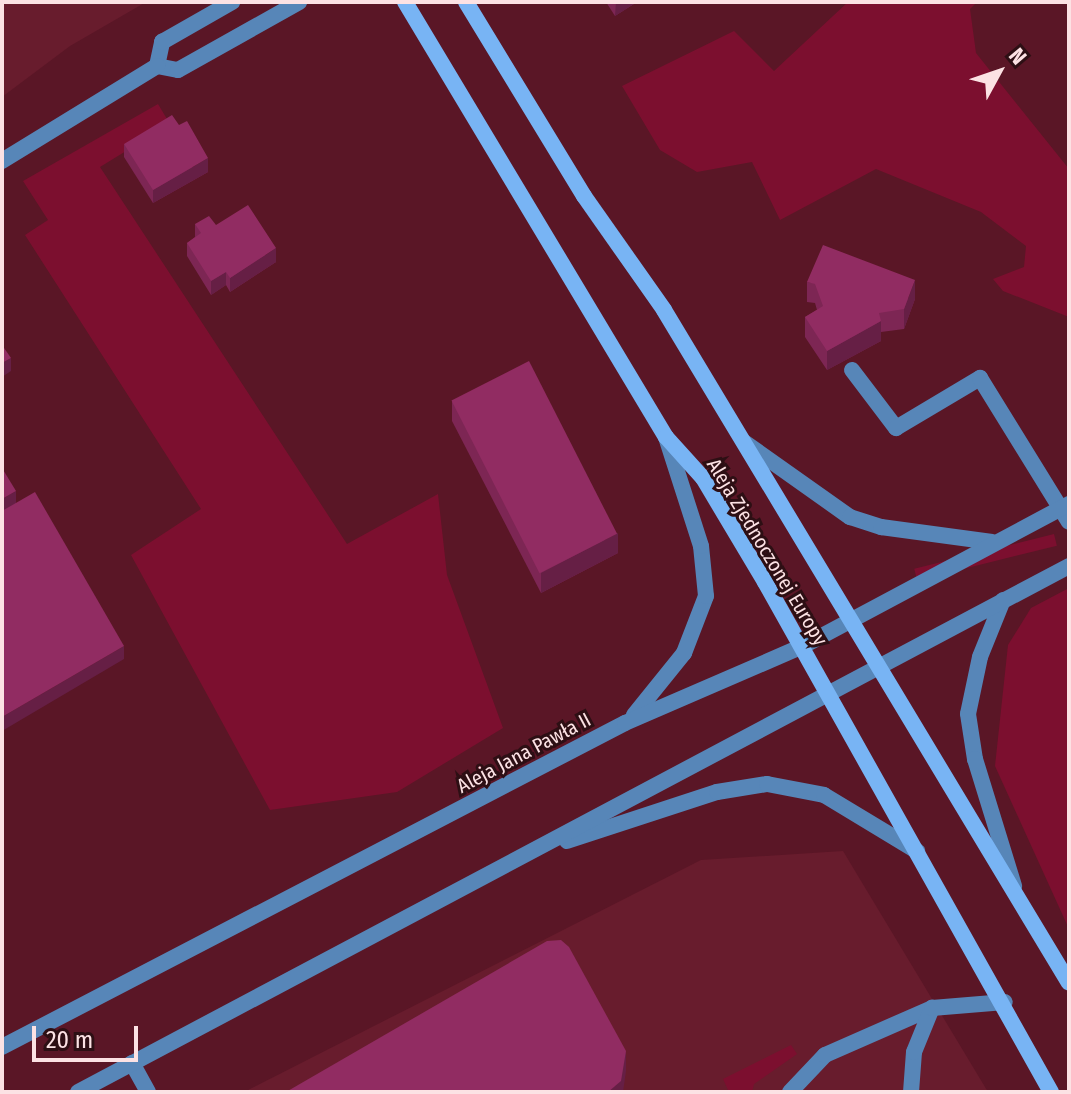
<!DOCTYPE html>
<html>
<head>
<meta charset="utf-8">
<style>
  body { margin:0 }
  #map { position:relative; width:1071px; height:1094px; overflow:hidden; background:#5a1626; font-family:"Fira Sans Condensed",sans-serif }
  div>[style] { position:absolute }
  [style*='--x'] { left:calc(var(--x)*1px); top:calc(var(--y)*1px); width:calc(var(--w)*1px); rotate:calc(var(--a)*1deg) }
  .built>* { inset:0; background:#681c2d }
  .green>* { inset:0; background:#7c0f2f; transform-origin:0 0 }
  .service>* { height:16px; margin:-8px; padding:0 8px; transform-origin:8px; border-radius:8px; background:#5786b8 }
  .minor>* { height:16px; margin:-8px; padding:0 8px; transform-origin:8px; border-radius:8px; background:#5786b8 }
  .tertiary>* { height:16px; margin:-8px; padding:0 8px; transform-origin:8px; border-radius:8px; background:#5786b8 }
  .secondary>* { height:16px; margin:-8px; padding:0 8px; transform-origin:8px; border-radius:8px; background:#78b4f4 }
  .wall>* { inset:0; background:#7d2654 }
  .shaded-wall>* { inset:0; background:#661f45 }
  .building>* { inset:0; background:#912c62; transform-origin:0 0 }
  span { translate:-50% -50%; white-space:nowrap; text-align:center; line-height:1.15; -webkit-text-stroke:6px #2d0f14; paint-order:stroke }
  .street-label { font-size:20px; color:#fce2e4 }
  .frame { position:absolute; inset:0; border:4px solid #fce2e4; pointer-events:none }
  .north { position:absolute; left:959px; top:32px; width:80px; height:80px; -webkit-text-stroke:6px #2d0f14; paint-order:stroke; rotate:50deg; font-size:22px; font-weight:700; line-height:32px; text-align:center; color:#fce2e4 }
  .north::after { content:''; display:block; margin:auto; width:28px; height:36px; background:#fce2e4; clip-path:polygon(50% 0,100% 100%,50% 72%,0 100%) }
  .scale { position:absolute; left:32px; top:1026px; width:106px; height:36px; box-sizing:border-box; border:4px solid #fce2e4; border-top:0; padding-left:10px; font-size:24px; line-height:28px; white-space:nowrap; color:#fce2e4; -webkit-text-stroke:6px #2d0f14; paint-order:stroke }
</style>
</head>
<body>
<div id="map">
  <div class="built">
    <div style="clip-path:polygon(2px 2px,146px 2px,70px 46px,2px 97px)"></div>
    <div style="clip-path:polygon(843px 851px,988px 1092px,244px 1092px,701px 860px)"></div>
  </div>
  <div class="green">
    <div style="clip-path:polygon(848px 2px,977px 2px,970px 9px,976px 53px,1069px 169px,1069px 317px,1003px 291px,993px 279px,1024px 267px,1026px 246px,981px 212px,876px 169px,780px 220px,752px 162px,697px 172px,660px 150px,622px 86px,734px 31px,774px 71px)"></div>
    <div style="clip-path:polygon(158px 104px,170px 124px,100px 167px,347px 544px,438px 494px,447px 575px,503px 728px,397px 792px,270px 810px,131px 555px,201px 509px,25px 235px,48px 220px,23px 181px)"></div>
    <div style="left:1054px;top:534px;width:12px;height:144px;rotate:76deg"></div>
    <div style="clip-path:polygon(1069px 588px,1069px 929px,995px 766px,1008px 645px,1031px 608px)"></div>
    <div style="clip-path:polygon(791px 1045px,797px 1054px,754px 1084px,752px 1092px,729px 1092px,723px 1079px)"></div>
  </div>
  <div class="service">
    <div style="--x:852;--y:370;--w:73;--a:52.8"></div>
    <div style="--x:896;--y:428;--w:98;--a:-30.8"></div>
    <div style="--x:980;--y:378;--w:169;--a:58.3"></div>
    <div style="--x:132;--y:1063;--w:33;--a:61"></div>
    <div style="--x:790;--y:1092;--w:51;--a:-46.6"></div>
    <div style="--x:825;--y:1055;--w:117;--a:-23.7"></div>
    <div style="--x:911;--y:1092;--w:40;--a:-85.7"></div>
    <div style="--x:914;--y:1052;--w:48;--a:-67.8"></div>
    <div style="--x:932;--y:1008;--w:73;--a:-4.7"></div>
  </div>
  <div class="minor">
    <div style="--x:157;--y:66;--w:21;--a:11"></div>
    <div style="--x:178;--y:70;--w:139;--a:-29.3"></div>
    <div style="--x:157;--y:66;--w:25;--a:-78"></div>
    <div style="--x:162;--y:42;--w:81;--a:-29.7"></div>
    <div style="--x:2;--y:161;--w:182;--a:-31.5"></div>
  </div>
  <div class="tertiary">
    <div style="--x:744;--y:442;--w:130;--a:35.3"></div>
    <div style="--x:850;--y:517;--w:33;--a:18"></div>
    <div style="--x:881;--y:527;--w:112;--a:7.7"></div>
    <div style="--x:1003;--y:600;--w:61;--a:112"></div>
    <div style="--x:980;--y:657;--w:58;--a:101.9"></div>
    <div style="--x:968;--y:714;--w:46;--a:81.2"></div>
    <div style="--x:975;--y:759;--w:133;--a:72.9"></div>
    <div style="--x:634;--y:715;--w:80;--a:-51.1"></div>
    <div style="--x:684;--y:653;--w:61;--a:-68.9"></div>
    <div style="--x:706;--y:596;--w:50;--a:-95.7"></div>
    <div style="--x:701;--y:546;--w:114;--a:-107.8"></div>
    <div style="--x:567;--y:841;--w:158;--a:-18.1"></div>
    <div style="--x:717;--y:792;--w:51;--a:-9.1"></div>
    <div style="--x:767;--y:784;--w:58;--a:10.9"></div>
    <div style="--x:824;--y:795;--w:109;--a:31.1"></div>
    <div style="--x:2;--y:1047;--w:702;--a:-27.48"></div>
    <div style="--x:625;--y:723;--w:194;--a:-23.4"></div>
    <div style="--x:803;--y:646;--w:302;--a:-28.1"></div>
    <div style="--x:78;--y:1092;--w:1122;--a:-27.96"></div>
  </div>
  <div class="secondary">
    <div style="--x:405;--y:2;--w:507;--a:59.04"></div>
    <div style="--x:666;--y:437;--w:55;--a:47.9"></div>
    <div style="--x:703;--y:478;--w:121;--a:59.2"></div>
    <div style="--x:765;--y:582;--w:585;--a:60.72"></div>
    <div style="--x:466;--y:2;--w:227;--a:58.7"></div>
    <div style="--x:584;--y:196;--w:139;--a:54.9"></div>
    <div style="--x:664;--y:310;--w:785;--a:58.96"></div>
  </div>
  <div class="wall">
    <div style="clip-path:polygon(606px 2px,637px 2px,615px 16px)"></div>
    <div style="clip-path:polygon(124px 144px,208px 172px,153px 203px,124px 157px)"></div>
    <div style="clip-path:polygon(195px 224px,216px 225px,276px 262px,230px 292px,226px 285px,211px 295px,187px 256px,187px 243px,195px 237px)"></div>
    <div style="clip-path:polygon(807px 282px,915px 299px,904px 329px,881px 332px,881px 341px,827px 370px,805px 337px,805px 317px,817px 310px,815px 303px,807px 302px)"></div>
    <div style="clip-path:polygon(452px 401px,618px 553px,541px 593px,452px 421px)"></div>
  </div>
  <div class="shaded-wall">
    <div style="clip-path:polygon(616px 2px,637px 2px,615px 16px)"></div>
    <div style="clip-path:polygon(208px 158px,208px 172px,153px 203px,153px 190px)"></div>
    <div style="clip-path:polygon(276px 248px,276px 262px,230px 292px,230px 278px)"></div>
    <div style="clip-path:polygon(226px 272px,226px 285px,211px 295px,211px 281px)"></div>
    <div style="clip-path:polygon(915px 280px,915px 299px,904px 329px,904px 309px)"></div>
    <div style="clip-path:polygon(881px 321px,881px 341px,827px 370px,827px 351px)"></div>
    <div style="clip-path:polygon(11px 358px,11px 371px,2px 377px,2px 363px)"></div>
    <div style="clip-path:polygon(16px 491px,16px 516px,2px 524px,2px 499px)"></div>
    <div style="clip-path:polygon(618px 533px,618px 553px,541px 593px,541px 573px)"></div>
    <div style="clip-path:polygon(124px 646px,124px 659px,2px 731px,2px 717px)"></div>
    <div style="clip-path:polygon(626px 1051px,626px 1071px,623px 1092px,608px 1092px)"></div>
  </div>
  <div class="building">
    <div style="clip-path:polygon(172px 115px,179px 125px,187px 121px,208px 158px,153px 190px,124px 144px)"></div>
    <div style="clip-path:polygon(248px 205px,276px 248px,230px 278px,226px 272px,211px 281px,187px 243px,201px 233px,195px 224px,209px 216px,216px 225px)"></div>
    <div style="clip-path:polygon(823px 245px,915px 280px,904px 309px,879px 313px,881px 321px,827px 351px,805px 317px,823px 306px,815px 284px,807px 282px)"></div>
    <div style="clip-path:polygon(2px 345px,11px 358px,2px 363px)"></div>
    <div style="left:529px;top:361px;width:194px;height:87px;rotate:63deg"></div>
    <div style="clip-path:polygon(2px 468px,16px 491px,2px 499px)"></div>
    <div style="clip-path:polygon(35px 492px,124px 646px,2px 717px,2px 511px)"></div>
    <div style="clip-path:polygon(561px 940px,569px 947px,626px 1051px,621px 1081px,608px 1092px,286px 1092px,547px 941px)"></div>
  </div>
  <div class="street-label">
    <span style="left:767px;top:552px;rotate:59deg">Aleja Zjednoczonej Europy</span>
    <span style="left:524px;top:753px;rotate:-28deg">Aleja Jana Pawła II</span>
  </div>
  <div class="frame"></div>
  <div class="north">N</div>
  <div class="scale">20 m</div>
</div>
</body>
</html>
